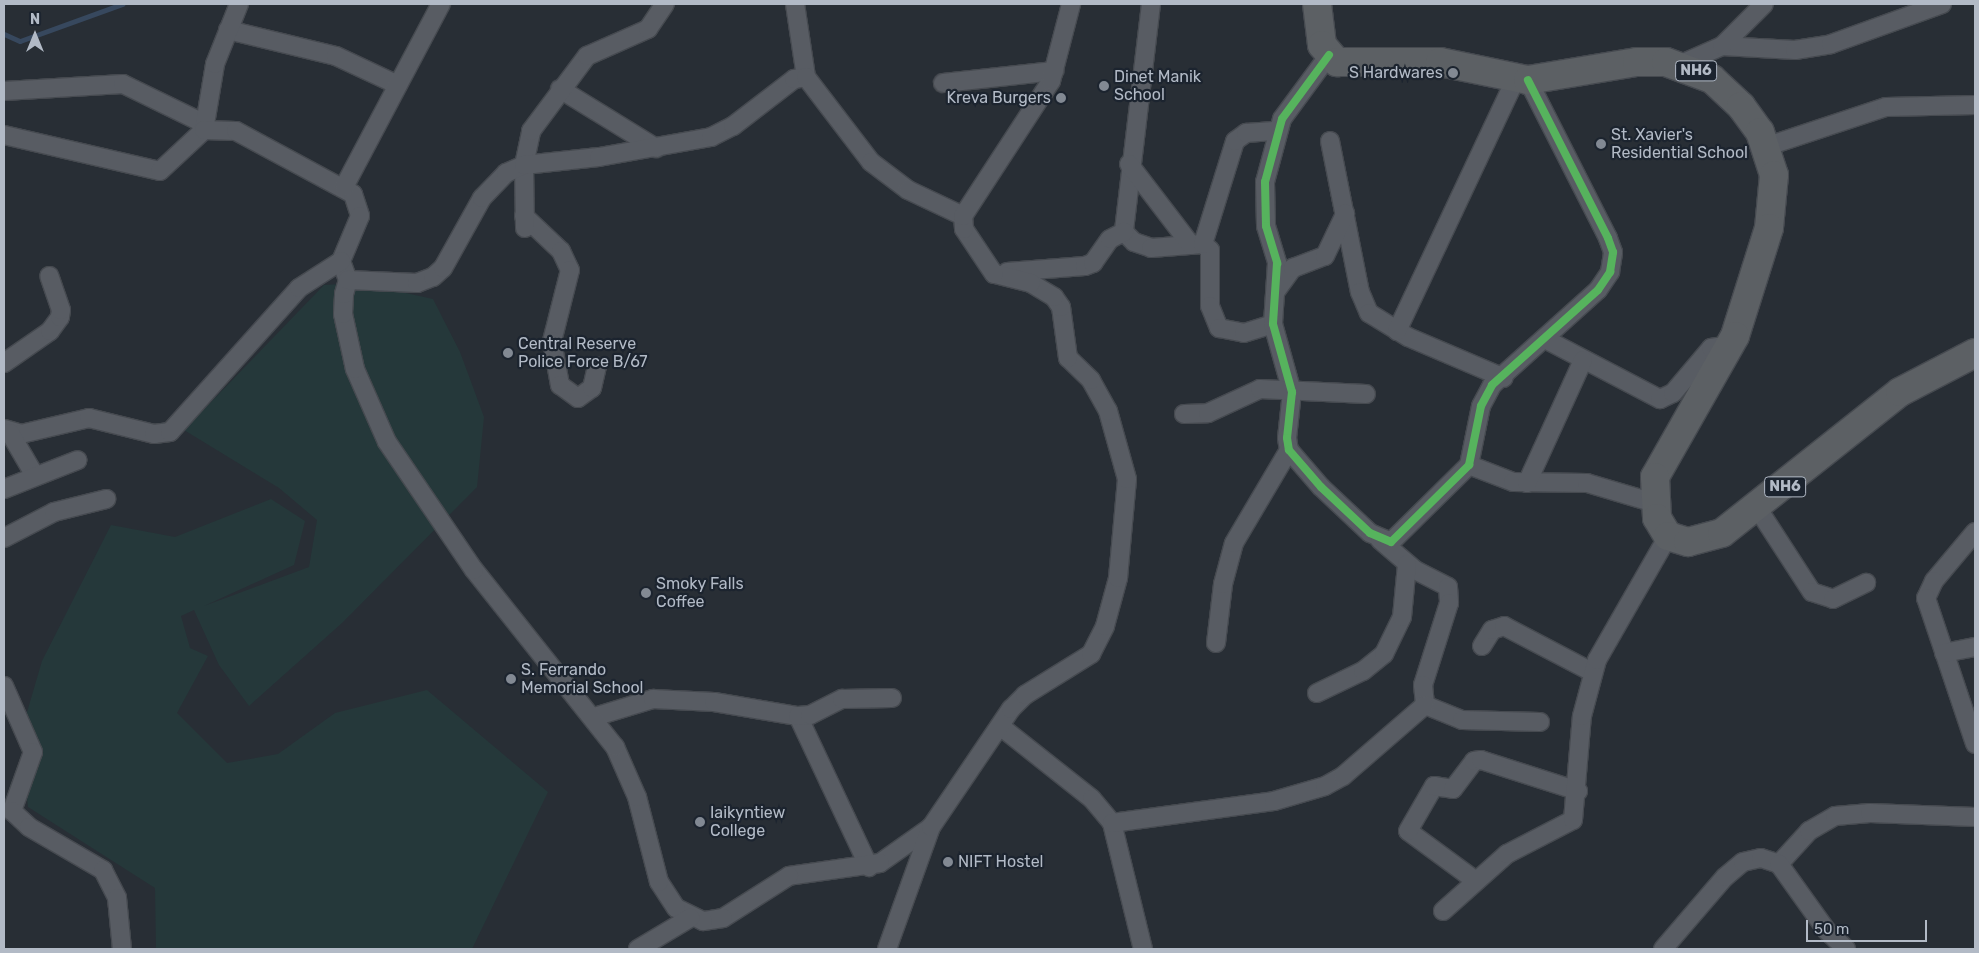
<!DOCTYPE html>
<html>
<head>
<meta charset="utf-8">
<style>
  body { margin:0 }
  #map { position:relative; width:1979px; height:953px; overflow:hidden; background:#282e35; font-family:Rubik,sans-serif }
  div>[style] { position:absolute }
  [style*='--x'] { left:calc(var(--x)*1px); top:calc(var(--y)*1px); width:calc(var(--w)*1px); rotate:calc(var(--a)*1deg) }
  .green>* { inset:0; background:#25383a }
  .stream>* { height:5px; margin:-2.5px; padding:0 2.5px; transform-origin:2.5px; border-radius:2.5px; background:#37485e }
  .roads { filter:drop-shadow(1px 0 #464a50) drop-shadow(-1px 0 #464a50) drop-shadow(0 1px #464a50) drop-shadow(0 -1px #464a50) }
  .minor>* { height:18px; margin:-9px; padding:0 9px; transform-origin:9px; border-radius:9px; background:#585c63 }
  .trunk>* { height:28px; margin:-14px; padding:0 14px; transform-origin:14px; border-radius:14px; background:#5c6064 }
  .cycleway>* { height:8px; margin:-4px; padding:0 4px; transform-origin:4px; border-radius:4px; background:#56b35d }
  .dots>* { width:14px; height:14px; translate:-50% -50%; box-sizing:border-box; border:2px solid #1c242f; border-radius:50% }
  span { translate:-50% -50%; white-space:nowrap; text-align:center; line-height:1.15; -webkit-text-stroke:4.5px #1c242f; paint-order:stroke }
  .shield-label span { padding:1px 4px; background:#1c242f; border:1px solid; border-radius:4px; -webkit-text-stroke-width:0 }
  .shield-label { font-size:15px; color:#b2bac6; font-weight:700 }
  .poi-label { font-size:16px; color:#b2bac6 }
  .right { translate:-100% -50%; text-align:right }
  .left { translate:0 -50%; text-align:left }
  .frame { position:absolute; inset:0; border:5px solid #b2bac6; pointer-events:none }
  .north { position:absolute; left:10px; top:10px; width:50px; height:50px; -webkit-text-stroke:4px #1c242f; paint-order:stroke; rotate:0deg; font-size:14px; font-weight:700; line-height:20px; text-align:center; color:#b2bac6 }
  .north::after { content:''; display:block; margin:auto; width:18px; height:22px; background:#b2bac6; clip-path:polygon(50% 0,100% 100%,50% 72%,0 100%) }
  .scale { position:absolute; left:1806px; top:920px; width:121px; height:22px; box-sizing:border-box; border:2px solid #b2bac6; border-top:0; padding-left:6px; font-size:15px; line-height:18px; white-space:nowrap; color:#b2bac6; -webkit-text-stroke:4px #1c242f; paint-order:stroke }
</style>
</head>
<body>
<div id="map">
  <div class="green">
    <div style="clip-path:polygon(360px 283px,433px 299px,460px 352px,484px 417px,477px 487px,342px 623px,249px 706px,219px 665px,194px 610px,181px 616px,190px 648px,208px 656px,177px 713px,227px 763px,278px 754px,335px 713px,427px 690px,548px 792px,472px 949px,156px 949px,155px 888px,28px 807px,20px 736px,42px 661px,111px 525px,175px 537px,271px 499px,305px 521px,294px 565px,204px 606px,309px 567px,317px 520px,279px 488px,184px 430px,324px 285px)"></div>
  </div>
  <div class="stream">
    <div style="--x:4;--y:34;--w:17;--a:24"></div>
    <div style="--x:20;--y:41;--w:109;--a:-19.9"></div>
  </div>
  <div class="roads">
    <div class="minor">
      <div style="--x:795;--y:4;--w:74;--a:81.4"></div>
      <div style="--x:1151;--y:4;--w:230;--a:96.8"></div>
      <div style="--x:1124;--y:232;--w:14;--a:45"></div>
      <div style="--x:1134;--y:242;--w:18;--a:19"></div>
      <div style="--x:1151;--y:248;--w:52;--a:-4.4"></div>
      <div style="--x:1203;--y:244;--w:9;--a:41"></div>
      <div style="--x:1210;--y:250;--w:56;--a:90"></div>
      <div style="--x:1210;--y:306;--w:24;--a:68"></div>
      <div style="--x:1219;--y:328;--w:25;--a:11"></div>
      <div style="--x:1244;--y:333;--w:30;--a:-17"></div>
      <div style="--x:228;--y:30;--w:111;--a:13.5"></div>
      <div style="--x:336;--y:56;--w:68;--a:25.1"></div>
      <div style="--x:1722;--y:46;--w:73;--a:3.1"></div>
      <div style="--x:1795;--y:50;--w:36;--a:-9"></div>
      <div style="--x:1831;--y:44;--w:118;--a:-19.8"></div>
      <div style="--x:1329;--y:55;--w:79;--a:126.3"></div>
      <div style="--x:1282;--y:119;--w:65;--a:105.1"></div>
      <div style="--x:1265;--y:182;--w:44;--a:88.7"></div>
      <div style="--x:1266;--y:226;--w:39;--a:73"></div>
      <div style="--x:1277;--y:263;--w:61;--a:93.8"></div>
      <div style="--x:1273;--y:324;--w:71;--a:74.4"></div>
      <div style="--x:1292;--y:392;--w:46;--a:96.2"></div>
      <div style="--x:1287;--y:438;--w:12;--a:81"></div>
      <div style="--x:1289;--y:450;--w:49;--a:49.1"></div>
      <div style="--x:1321;--y:487;--w:67;--a:43.2"></div>
      <div style="--x:1370;--y:533;--w:23;--a:23"></div>
      <div style="--x:1391;--y:542;--w:110;--a:-44.6"></div>
      <div style="--x:1469;--y:465;--w:60;--a:-78.5"></div>
      <div style="--x:1481;--y:406;--w:24;--a:-62"></div>
      <div style="--x:1492;--y:385;--w:142;--a:-41.9"></div>
      <div style="--x:1598;--y:290;--w:22;--a:-56"></div>
      <div style="--x:1610;--y:272;--w:20;--a:-81"></div>
      <div style="--x:1613;--y:252;--w:15;--a:-110"></div>
      <div style="--x:1608;--y:238;--w:177;--a:-116.9"></div>
      <div style="--x:1679;--y:65;--w:47;--a:-23.8"></div>
      <div style="--x:1722;--y:46;--w:59;--a:-45"></div>
      <div style="--x:943;--y:83;--w:112;--a:-6.2"></div>
      <div style="--x:560;--y:89;--w:113;--a:31.6"></div>
      <div style="--x:4;--y:91;--w:119;--a:-3.4"></div>
      <div style="--x:123;--y:84;--w:91;--a:26"></div>
      <div style="--x:204;--y:130;--w:67;--a:-80.5"></div>
      <div style="--x:215;--y:64;--w:65;--a:-68.2"></div>
      <div style="--x:4;--y:135;--w:160;--a:13"></div>
      <div style="--x:160;--y:171;--w:60;--a:-43"></div>
      <div style="--x:204;--y:130;--w:32;--a:2"></div>
      <div style="--x:236;--y:131;--w:133;--a:28.3"></div>
      <div style="--x:353;--y:194;--w:23;--a:72"></div>
      <div style="--x:360;--y:216;--w:49;--a:112.9"></div>
      <div style="--x:341;--y:261;--w:20;--a:70"></div>
      <div style="--x:1330;--y:141;--w:154;--a:78.8"></div>
      <div style="--x:1360;--y:292;--w:23;--a:67"></div>
      <div style="--x:1369;--y:313;--w:46;--a:31.6"></div>
      <div style="--x:1408;--y:337;--w:104;--a:23.1"></div>
      <div style="--x:1768;--y:146;--w:124;--a:-18.3"></div>
      <div style="--x:1886;--y:107;--w:89;--a:-1.3"></div>
      <div style="--x:1129;--y:164;--w:102;--a:52.6"></div>
      <div style="--x:344;--y:187;--w:207;--a:-62.1"></div>
      <div style="--x:524;--y:216;--w:51;--a:43.4"></div>
      <div style="--x:561;--y:251;--w:21;--a:65"></div>
      <div style="--x:570;--y:270;--w:73;--a:104.2"></div>
      <div style="--x:552;--y:341;--w:45;--a:79.7"></div>
      <div style="--x:560;--y:385;--w:22;--a:36"></div>
      <div style="--x:578;--y:398;--w:17;--a:-36"></div>
      <div style="--x:592;--y:388;--w:22;--a:-77"></div>
      <div style="--x:525;--y:228;--w:63;--a:-90.9"></div>
      <div style="--x:524;--y:165;--w:35;--a:-78"></div>
      <div style="--x:531;--y:131;--w:94;--a:-53.3"></div>
      <div style="--x:587;--y:56;--w:67;--a:-23.9"></div>
      <div style="--x:648;--y:29;--w:30;--a:-56"></div>
      <div style="--x:1203;--y:244;--w:108;--a:-72.7"></div>
      <div style="--x:1235;--y:141;--w:14;--a:-36"></div>
      <div style="--x:1246;--y:133;--w:31;--a:-4"></div>
      <div style="--x:1007;--y:272;--w:78;--a:-4.4"></div>
      <div style="--x:1085;--y:266;--w:9;--a:-21"></div>
      <div style="--x:1093;--y:263;--w:29;--a:-55"></div>
      <div style="--x:1110;--y:239;--w:16;--a:-27"></div>
      <div style="--x:1276;--y:291;--w:29;--a:-54"></div>
      <div style="--x:1293;--y:268;--w:34;--a:-21"></div>
      <div style="--x:1325;--y:256;--w:47;--a:-64.5"></div>
      <div style="--x:1397;--y:331;--w:277;--a:-64.8"></div>
      <div style="--x:1545;--y:339;--w:130;--a:27.6"></div>
      <div style="--x:1660;--y:399;--w:14;--a:-25"></div>
      <div style="--x:1673;--y:393;--w:59;--a:-49.8"></div>
      <div style="--x:1711;--y:348;--w:20;--a:-9"></div>
      <div style="--x:4;--y:363;--w:56;--a:-34.8"></div>
      <div style="--x:50;--y:331;--w:17;--a:-54"></div>
      <div style="--x:60;--y:317;--w:7;--a:-82"></div>
      <div style="--x:61;--y:310;--w:36;--a:-109"></div>
      <div style="--x:1184;--y:414;--w:24;--a:-2"></div>
      <div style="--x:1208;--y:413;--w:57;--a:-24.8"></div>
      <div style="--x:1260;--y:389;--w:106;--a:2.7"></div>
      <div style="--x:4;--y:429;--w:18;--a:16"></div>
      <div style="--x:21;--y:434;--w:70;--a:-13.2"></div>
      <div style="--x:89;--y:418;--w:67;--a:13.8"></div>
      <div style="--x:154;--y:434;--w:16;--a:-7"></div>
      <div style="--x:170;--y:432;--w:193;--a:-48.1"></div>
      <div style="--x:299;--y:288;--w:50;--a:-32.7"></div>
      <div style="--x:10;--y:433;--w:48;--a:59.7"></div>
      <div style="--x:1469;--y:465;--w:47;--a:21.1"></div>
      <div style="--x:1513;--y:482;--w:74;--a:0.8"></div>
      <div style="--x:1587;--y:483;--w:70;--a:16.6"></div>
      <div style="--x:1527;--y:483;--w:135;--a:-65.5"></div>
      <div style="--x:4;--y:489;--w:79;--a:-21.4"></div>
      <div style="--x:1758;--y:509;--w:99;--a:57"></div>
      <div style="--x:1812;--y:592;--w:22;--a:18"></div>
      <div style="--x:1833;--y:599;--w:37;--a:-26"></div>
      <div style="--x:1975;--y:532;--w:64;--a:129.9"></div>
      <div style="--x:1934;--y:581;--w:19;--a:115"></div>
      <div style="--x:1926;--y:598;--w:154;--a:71.4"></div>
      <div style="--x:4;--y:538;--w:56;--a:-27.5"></div>
      <div style="--x:54;--y:512;--w:54;--a:-14"></div>
      <div style="--x:1380;--y:540;--w:46;--a:40.6"></div>
      <div style="--x:1415;--y:570;--w:37;--a:27"></div>
      <div style="--x:1448;--y:587;--w:16;--a:86"></div>
      <div style="--x:1449;--y:603;--w:86;--a:107.6"></div>
      <div style="--x:1423;--y:685;--w:20;--a:84"></div>
      <div style="--x:1425;--y:705;--w:40;--a:22"></div>
      <div style="--x:1462;--y:720;--w:78;--a:1.5"></div>
      <div style="--x:1216;--y:643;--w:59;--a:-83.2"></div>
      <div style="--x:1223;--y:584;--w:42;--a:-75"></div>
      <div style="--x:1234;--y:543;--w:108;--a:-59.4"></div>
      <div style="--x:1482;--y:646;--w:19;--a:-58"></div>
      <div style="--x:1492;--y:630;--w:13;--a:-18"></div>
      <div style="--x:1504;--y:626;--w:99;--a:27.6"></div>
      <div style="--x:1944;--y:653;--w:32;--a:-11"></div>
      <div style="--x:4;--y:686;--w:72;--a:66.3"></div>
      <div style="--x:33;--y:752;--w:63;--a:109.6"></div>
      <div style="--x:12;--y:811;--w:23;--a:43"></div>
      <div style="--x:29;--y:827;--w:86;--a:30.2"></div>
      <div style="--x:103;--y:870;--w:31;--a:63"></div>
      <div style="--x:117;--y:898;--w:51;--a:84.4"></div>
      <div style="--x:1317;--y:693;--w:51;--a:-25.6"></div>
      <div style="--x:1363;--y:671;--w:27;--a:-39"></div>
      <div style="--x:1384;--y:654;--w:41;--a:-64.1"></div>
      <div style="--x:1402;--y:617;--w:53;--a:-84.6"></div>
      <div style="--x:798;--y:716;--w:167;--a:64.8"></div>
      <div style="--x:594;--y:717;--w:62;--a:-17"></div>
      <div style="--x:653;--y:699;--w:61;--a:2.8"></div>
      <div style="--x:714;--y:702;--w:85;--a:9.5"></div>
      <div style="--x:798;--y:716;--w:12;--a:-5"></div>
      <div style="--x:810;--y:715;--w:36;--a:-27"></div>
      <div style="--x:842;--y:699;--w:50;--a:-1.1"></div>
      <div style="--x:1000;--y:726;--w:117;--a:38.4"></div>
      <div style="--x:1092;--y:799;--w:31;--a:50"></div>
      <div style="--x:1112;--y:823;--w:130;--a:76.2"></div>
      <div style="--x:1112;--y:823;--w:163;--a:-7.7"></div>
      <div style="--x:1274;--y:801;--w:53;--a:-16.4"></div>
      <div style="--x:1325;--y:786;--w:21;--a:-29"></div>
      <div style="--x:1343;--y:776;--w:108;--a:-40.9"></div>
      <div style="--x:931;--y:827;--w:62;--a:144.8"></div>
      <div style="--x:880;--y:863;--w:92;--a:171.9"></div>
      <div style="--x:789;--y:876;--w:78;--a:147.5"></div>
      <div style="--x:723;--y:918;--w:20;--a:171"></div>
      <div style="--x:703;--y:921;--w:30;--a:-154"></div>
      <div style="--x:676;--y:908;--w:31;--a:-123"></div>
      <div style="--x:659;--y:882;--w:88;--a:-104.5"></div>
      <div style="--x:637;--y:797;--w:55;--a:-113.7"></div>
      <div style="--x:615;--y:747;--w:226;--a:-128.5"></div>
      <div style="--x:474;--y:570;--w:155;--a:-124.2"></div>
      <div style="--x:387;--y:442;--w:80;--a:-113.7"></div>
      <div style="--x:355;--y:369;--w:56;--a:-102.3"></div>
      <div style="--x:343;--y:314;--w:20;--a:-87"></div>
      <div style="--x:344;--y:294;--w:15;--a:-74"></div>
      <div style="--x:348;--y:280;--w:69;--a:2.5"></div>
      <div style="--x:417;--y:283;--w:17;--a:-21"></div>
      <div style="--x:433;--y:277;--w:13;--a:-42"></div>
      <div style="--x:443;--y:268;--w:80;--a:-60.9"></div>
      <div style="--x:482;--y:198;--w:35;--a:-46"></div>
      <div style="--x:506;--y:173;--w:20;--a:-24"></div>
      <div style="--x:524;--y:165;--w:75;--a:-6.1"></div>
      <div style="--x:599;--y:157;--w:114;--a:-10.1"></div>
      <div style="--x:711;--y:137;--w:25;--a:-27"></div>
      <div style="--x:733;--y:126;--w:77;--a:-37.6"></div>
      <div style="--x:794;--y:79;--w:12;--a:-9"></div>
      <div style="--x:806;--y:77;--w:107;--a:52.6"></div>
      <div style="--x:871;--y:162;--w:46;--a:37.1"></div>
      <div style="--x:908;--y:190;--w:61;--a:25.3"></div>
      <div style="--x:1779;--y:864;--w:45;--a:-47.7"></div>
      <div style="--x:1809;--y:831;--w:30;--a:-30"></div>
      <div style="--x:1835;--y:816;--w:35;--a:-5"></div>
      <div style="--x:1870;--y:813;--w:105;--a:2.2"></div>
      <div style="--x:1476;--y:881;--w:84;--a:-143.7"></div>
      <div style="--x:1408;--y:831;--w:52;--a:-60"></div>
      <div style="--x:1434;--y:786;--w:19;--a:9"></div>
      <div style="--x:1453;--y:789;--w:35;--a:-53"></div>
      <div style="--x:1474;--y:761;--w:7;--a:-8"></div>
      <div style="--x:1481;--y:760;--w:102;--a:17.7"></div>
      <div style="--x:1443;--y:911;--w:86;--a:-41.7"></div>
      <div style="--x:1507;--y:854;--w:74;--a:-27.3"></div>
      <div style="--x:1573;--y:820;--w:104;--a:-85.1"></div>
      <div style="--x:1582;--y:716;--w:58;--a:-75"></div>
      <div style="--x:1597;--y:660;--w:143;--a:-60.2"></div>
      <div style="--x:638;--y:949;--w:61;--a:-30.8"></div>
      <div style="--x:887;--y:949;--w:130;--a:-70.2"></div>
      <div style="--x:931;--y:827;--w:143;--a:-55.9"></div>
      <div style="--x:1011;--y:709;--w:20;--a:-45"></div>
      <div style="--x:1025;--y:695;--w:78;--a:-31.8"></div>
      <div style="--x:1091;--y:654;--w:31;--a:-63"></div>
      <div style="--x:1105;--y:626;--w:50;--a:-74.8"></div>
      <div style="--x:1118;--y:578;--w:99;--a:-84.8"></div>
      <div style="--x:1127;--y:479;--w:71;--a:-105.6"></div>
      <div style="--x:1108;--y:411;--w:35;--a:-119"></div>
      <div style="--x:1091;--y:380;--w:32;--a:-136"></div>
      <div style="--x:1068;--y:358;--w:51;--a:-97.8"></div>
      <div style="--x:1061;--y:307;--w:12;--a:-125"></div>
      <div style="--x:1054;--y:297;--w:27;--a:-149"></div>
      <div style="--x:1031;--y:283;--w:38;--a:-166"></div>
      <div style="--x:994;--y:274;--w:54;--a:-123.7"></div>
      <div style="--x:964;--y:229;--w:13;--a:-94"></div>
      <div style="--x:963;--y:216;--w:161;--a:-56.9"></div>
      <div style="--x:1051;--y:81;--w:80;--a:-75.4"></div>
      <div style="--x:1663;--y:949;--w:95;--a:-49.3"></div>
      <div style="--x:1725;--y:877;--w:23;--a:-40"></div>
      <div style="--x:1743;--y:862;--w:18;--a:-13"></div>
      <div style="--x:1761;--y:858;--w:19;--a:18"></div>
      <div style="--x:1779;--y:864;--w:82;--a:54.4"></div>
      <div style="--x:1827;--y:931;--w:26;--a:43"></div>
    </div>
    <div class="trunk">
      <div style="--x:1317;--y:4;--w:41;--a:83"></div>
      <div style="--x:1322;--y:45;--w:23;--a:49"></div>
      <div style="--x:1337;--y:62;--w:103;--a:0"></div>
      <div style="--x:1440;--y:62;--w:90;--a:11.6"></div>
      <div style="--x:1528;--y:80;--w:110;--a:-9.4"></div>
      <div style="--x:1637;--y:62;--w:29;--a:0"></div>
      <div style="--x:1666;--y:62;--w:49;--a:20.3"></div>
      <div style="--x:1712;--y:79;--w:40;--a:43"></div>
      <div style="--x:1741;--y:106;--w:32;--a:54"></div>
      <div style="--x:1760;--y:132;--w:45;--a:72"></div>
      <div style="--x:1774;--y:175;--w:53;--a:95.4"></div>
      <div style="--x:1769;--y:228;--w:113;--a:107.5"></div>
      <div style="--x:1735;--y:336;--w:162;--a:119.6"></div>
      <div style="--x:1655;--y:477;--w:41;--a:87.2"></div>
      <div style="--x:1657;--y:518;--w:21;--a:59"></div>
      <div style="--x:1668;--y:536;--w:21;--a:17"></div>
      <div style="--x:1688;--y:542;--w:35;--a:-15"></div>
      <div style="--x:1722;--y:533;--w:227;--a:-38.4"></div>
      <div style="--x:1900;--y:392;--w:85;--a:-27.5"></div>
    </div>
  </div>
  <div class="cycleway">
    <div style="--x:1329;--y:55;--w:79;--a:126.3"></div>
    <div style="--x:1282;--y:119;--w:65;--a:105.1"></div>
    <div style="--x:1265;--y:182;--w:44;--a:88.7"></div>
    <div style="--x:1266;--y:226;--w:39;--a:73"></div>
    <div style="--x:1277;--y:263;--w:61;--a:93.8"></div>
    <div style="--x:1273;--y:324;--w:71;--a:74.4"></div>
    <div style="--x:1292;--y:392;--w:46;--a:96.2"></div>
    <div style="--x:1287;--y:438;--w:12;--a:81"></div>
    <div style="--x:1289;--y:450;--w:49;--a:49.1"></div>
    <div style="--x:1321;--y:487;--w:67;--a:43.2"></div>
    <div style="--x:1370;--y:533;--w:23;--a:23"></div>
    <div style="--x:1391;--y:542;--w:110;--a:-44.6"></div>
    <div style="--x:1469;--y:465;--w:60;--a:-78.5"></div>
    <div style="--x:1481;--y:406;--w:24;--a:-62"></div>
    <div style="--x:1492;--y:385;--w:142;--a:-41.9"></div>
    <div style="--x:1598;--y:290;--w:22;--a:-56"></div>
    <div style="--x:1610;--y:272;--w:20;--a:-81"></div>
    <div style="--x:1613;--y:252;--w:15;--a:-110"></div>
    <div style="--x:1608;--y:238;--w:177;--a:-116.9"></div>
  </div>
  <div class="dots">
    <div style="left:1453px;top:73px;background:#828993"></div>
    <div style="left:1104px;top:86px;background:#828993"></div>
    <div style="left:1061px;top:98px;background:#828993"></div>
    <div style="left:1601px;top:144px;background:#828993"></div>
    <div style="left:508px;top:353px;background:#828993"></div>
    <div style="left:646px;top:593px;background:#828993"></div>
    <div style="left:511px;top:679px;background:#828993"></div>
    <div style="left:700px;top:822px;background:#828993"></div>
    <div style="left:948px;top:862px;background:#828993"></div>
  </div>
  <div class="shield-label">
    <span style="left:1696px;top:71px">NH6</span>
    <span style="left:1785px;top:487px">NH6</span>
  </div>
  <div class="poi-label">
    <span class="right" style="left:1443px;top:73px">S Hardwares</span>
    <span class="left" style="left:1114px;top:86px">Dinet Manik<br>School</span>
    <span class="right" style="left:1051px;top:98px">Kreva Burgers</span>
    <span class="left" style="left:1611px;top:144px">St. Xavier's<br>Residential School</span>
    <span class="left" style="left:518px;top:353px">Central Reserve<br>Police Force B/67</span>
    <span class="left" style="left:656px;top:593px">Smoky Falls<br>Coffee</span>
    <span class="left" style="left:521px;top:679px">S. Ferrando<br>Memorial School</span>
    <span class="left" style="left:710px;top:822px">Iaikyntiew<br>College</span>
    <span class="left" style="left:958px;top:862px">NIFT Hostel</span>
  </div>
  <div class="frame"></div>
  <div class="north">N</div>
  <div class="scale">50 m</div>
</div>
</body>
</html>
